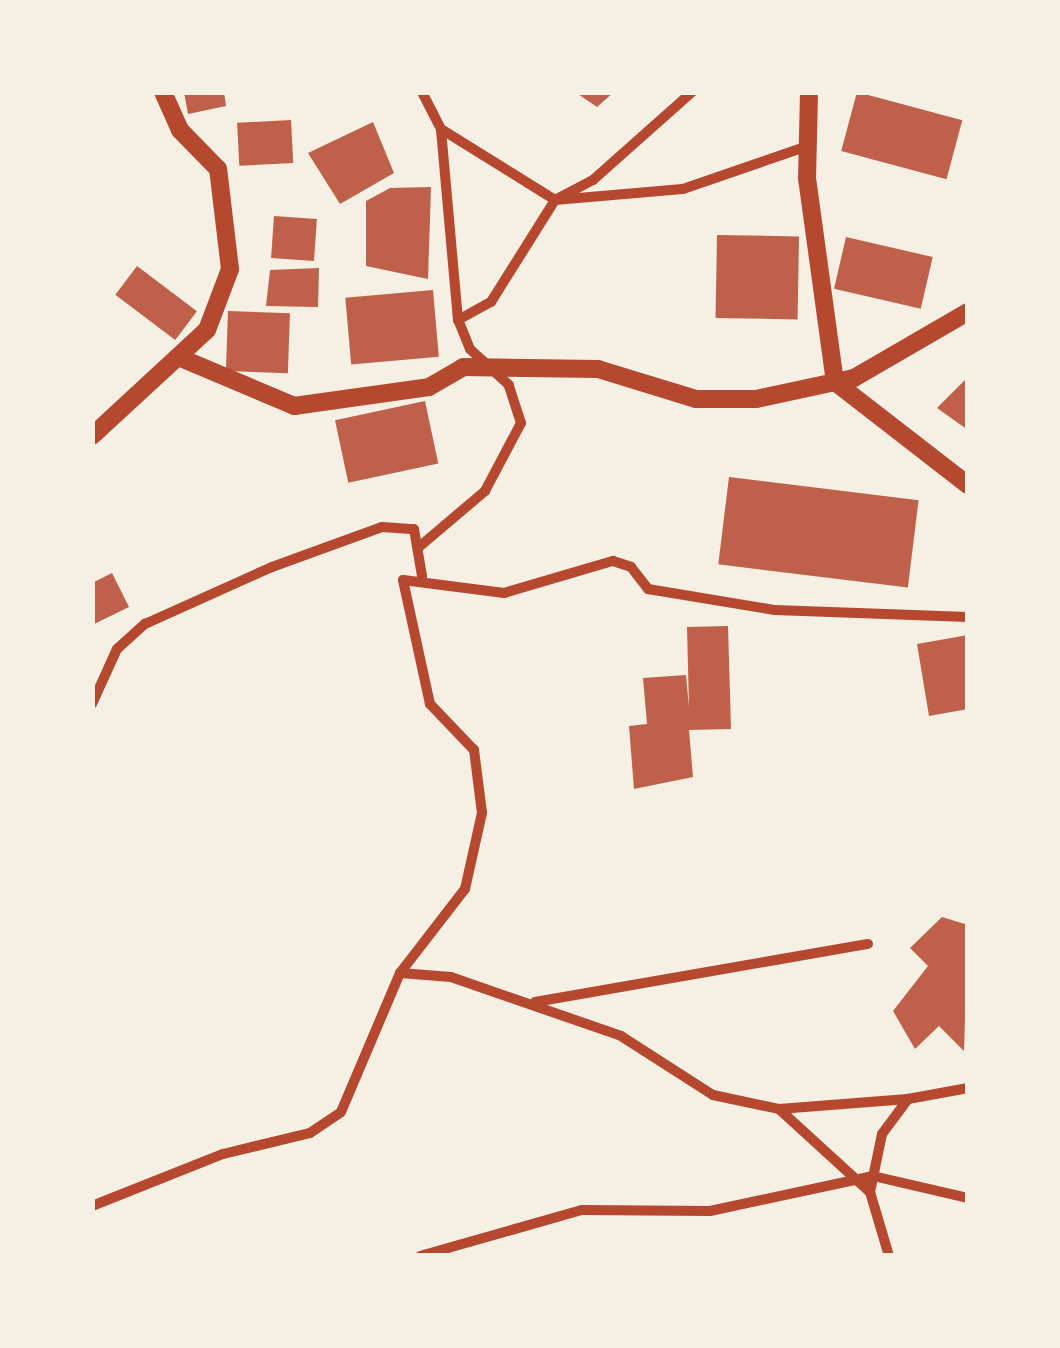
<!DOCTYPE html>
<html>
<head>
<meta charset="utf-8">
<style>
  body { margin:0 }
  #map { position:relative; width:1060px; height:1348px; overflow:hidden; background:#f6efe4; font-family:"Archivo Narrow",sans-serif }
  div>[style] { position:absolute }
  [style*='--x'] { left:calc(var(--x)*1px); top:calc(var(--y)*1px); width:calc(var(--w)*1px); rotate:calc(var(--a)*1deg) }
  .building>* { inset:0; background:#bf614a; transform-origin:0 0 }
  .minor>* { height:10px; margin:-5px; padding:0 5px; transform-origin:5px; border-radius:5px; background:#b5482f }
  .tertiary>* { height:18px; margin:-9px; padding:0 9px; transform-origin:9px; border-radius:9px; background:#b5482f }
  span { translate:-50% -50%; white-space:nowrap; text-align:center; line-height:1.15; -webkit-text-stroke:10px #f6efe4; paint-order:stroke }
  .frame { position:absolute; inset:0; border:95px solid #f6efe4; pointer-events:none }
</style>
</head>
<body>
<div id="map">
  <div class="building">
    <div style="clip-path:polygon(184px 92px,224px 92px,226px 106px,188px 114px)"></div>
    <div style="clip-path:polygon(575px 92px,614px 92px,597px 107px)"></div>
    <div style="left:857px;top:92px;width:109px;height:61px;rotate:15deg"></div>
    <div style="left:291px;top:120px;width:43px;height:54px;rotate:87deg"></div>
    <div style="clip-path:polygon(373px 122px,394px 173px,340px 204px,308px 153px)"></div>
    <div style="clip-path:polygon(431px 187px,428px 279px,366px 266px,366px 201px,390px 188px)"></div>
    <div style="left:274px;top:216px;width:43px;height:42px;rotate:4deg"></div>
    <div style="left:717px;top:235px;width:82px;height:83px;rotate:1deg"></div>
    <div style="left:846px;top:237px;width:89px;height:53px;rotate:13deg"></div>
    <div style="left:137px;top:266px;width:75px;height:36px;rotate:37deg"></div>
    <div style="clip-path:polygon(319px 268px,318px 307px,266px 306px,270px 270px)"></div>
    <div style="left:433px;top:290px;width:67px;height:88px;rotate:85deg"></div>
    <div style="left:228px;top:311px;width:62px;height:60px;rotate:2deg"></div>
    <div style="clip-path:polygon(968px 377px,968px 430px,937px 408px)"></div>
    <div style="left:425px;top:401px;width:64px;height:92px;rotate:78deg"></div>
    <div style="left:729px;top:477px;width:191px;height:88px;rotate:7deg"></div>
    <div style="clip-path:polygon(112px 573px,129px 607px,92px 625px,92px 583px)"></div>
    <div style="clip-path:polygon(728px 626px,731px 729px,689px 730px,693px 777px,634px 789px,629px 726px,647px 724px,643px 678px,686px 675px,689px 708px,687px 627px)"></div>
    <div style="clip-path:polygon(968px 635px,968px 709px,929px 716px,917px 644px)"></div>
    <div style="clip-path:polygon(942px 917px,968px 925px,964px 1051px,939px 1026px,915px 1049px,893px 1011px,928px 966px,910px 948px)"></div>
  </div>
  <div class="minor">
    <div style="--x:441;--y:129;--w:134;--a:31.9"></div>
    <div style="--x:555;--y:200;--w:128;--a:-4.9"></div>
    <div style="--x:683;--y:189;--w:132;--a:-19"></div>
    <div style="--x:458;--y:320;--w:38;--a:-29"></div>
    <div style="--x:491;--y:302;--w:120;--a:-57.9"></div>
    <div style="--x:555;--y:200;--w:43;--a:-27.8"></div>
    <div style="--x:593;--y:180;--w:132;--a:-41.6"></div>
    <div style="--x:419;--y:547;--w:87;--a:-40.3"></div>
    <div style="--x:485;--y:491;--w:77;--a:-62.1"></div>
    <div style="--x:521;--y:423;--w:40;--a:-108"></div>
    <div style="--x:509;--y:385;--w:53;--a:-137.3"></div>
    <div style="--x:470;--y:349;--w:31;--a:-112"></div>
    <div style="--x:458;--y:320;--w:192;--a:-95.1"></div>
    <div style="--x:441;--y:129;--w:42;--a:-117.2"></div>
    <div style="--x:92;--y:704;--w:60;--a:-65.6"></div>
    <div style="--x:117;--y:649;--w:38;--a:-42"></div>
    <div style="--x:145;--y:624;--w:139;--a:-24.2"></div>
    <div style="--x:272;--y:567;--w:117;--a:-20"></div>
    <div style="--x:382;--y:527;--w:32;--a:4"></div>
    <div style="--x:414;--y:529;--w:48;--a:80.3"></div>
    <div style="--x:400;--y:973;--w:51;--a:4.5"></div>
    <div style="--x:451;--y:977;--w:180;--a:19.1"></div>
    <div style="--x:621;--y:1036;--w:109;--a:32.7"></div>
    <div style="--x:713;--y:1095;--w:67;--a:12"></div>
    <div style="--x:779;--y:1109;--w:129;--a:-4.4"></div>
    <div style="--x:535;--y:1002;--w:338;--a:-9.9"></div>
    <div style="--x:779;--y:1109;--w:123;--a:42.4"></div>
    <div style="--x:92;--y:1206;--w:141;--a:-21.7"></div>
    <div style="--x:223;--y:1154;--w:89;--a:-13.6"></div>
    <div style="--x:310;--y:1133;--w:37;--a:-34"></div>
    <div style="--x:341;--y:1112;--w:151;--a:-67"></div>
    <div style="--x:400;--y:973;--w:106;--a:-52.3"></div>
    <div style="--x:465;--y:889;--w:78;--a:-77.4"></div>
    <div style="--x:482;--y:813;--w:64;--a:-97.2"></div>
    <div style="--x:474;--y:750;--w:64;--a:-133.7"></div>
    <div style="--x:430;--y:704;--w:127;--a:-102.3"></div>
    <div style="--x:403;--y:580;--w:102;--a:7.3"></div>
    <div style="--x:504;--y:593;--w:114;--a:-16.4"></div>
    <div style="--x:613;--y:561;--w:19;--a:18"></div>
    <div style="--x:631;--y:567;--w:28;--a:52"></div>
    <div style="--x:648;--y:589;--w:129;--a:9.4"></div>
    <div style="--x:775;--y:610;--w:193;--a:2.1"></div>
    <div style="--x:420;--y:1256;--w:168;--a:-15.9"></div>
    <div style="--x:582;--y:1210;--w:128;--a:0.4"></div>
    <div style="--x:710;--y:1211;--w:167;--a:-12.1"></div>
    <div style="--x:873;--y:1176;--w:98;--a:13"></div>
    <div style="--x:889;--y:1256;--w:67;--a:-106.5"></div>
    <div style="--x:870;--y:1192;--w:59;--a:-78.3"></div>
    <div style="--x:882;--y:1134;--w:44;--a:-53.4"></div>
    <div style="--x:908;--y:1099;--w:61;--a:-10.4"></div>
  </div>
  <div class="tertiary">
    <div style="--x:809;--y:92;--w:86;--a:91.3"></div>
    <div style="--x:807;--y:178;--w:206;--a:82.2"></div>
    <div style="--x:835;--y:382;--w:168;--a:37.8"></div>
    <div style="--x:183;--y:359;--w:121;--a:22.9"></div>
    <div style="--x:294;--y:406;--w:136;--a:-8"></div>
    <div style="--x:429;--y:387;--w:39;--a:-30"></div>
    <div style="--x:463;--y:367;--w:135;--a:0.8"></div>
    <div style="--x:598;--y:369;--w:102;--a:17"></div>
    <div style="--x:696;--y:399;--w:60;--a:0"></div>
    <div style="--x:756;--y:399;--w:100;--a:-12.1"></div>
    <div style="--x:854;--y:378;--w:132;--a:-30.1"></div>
    <div style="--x:92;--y:436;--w:156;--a:-42.7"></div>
    <div style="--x:207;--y:330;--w:65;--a:-69.3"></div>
    <div style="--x:230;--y:269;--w:101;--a:-96.8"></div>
    <div style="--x:218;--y:169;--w:54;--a:-134.3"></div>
    <div style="--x:180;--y:130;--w:42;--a:-114.1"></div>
  </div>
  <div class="frame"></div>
</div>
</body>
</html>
